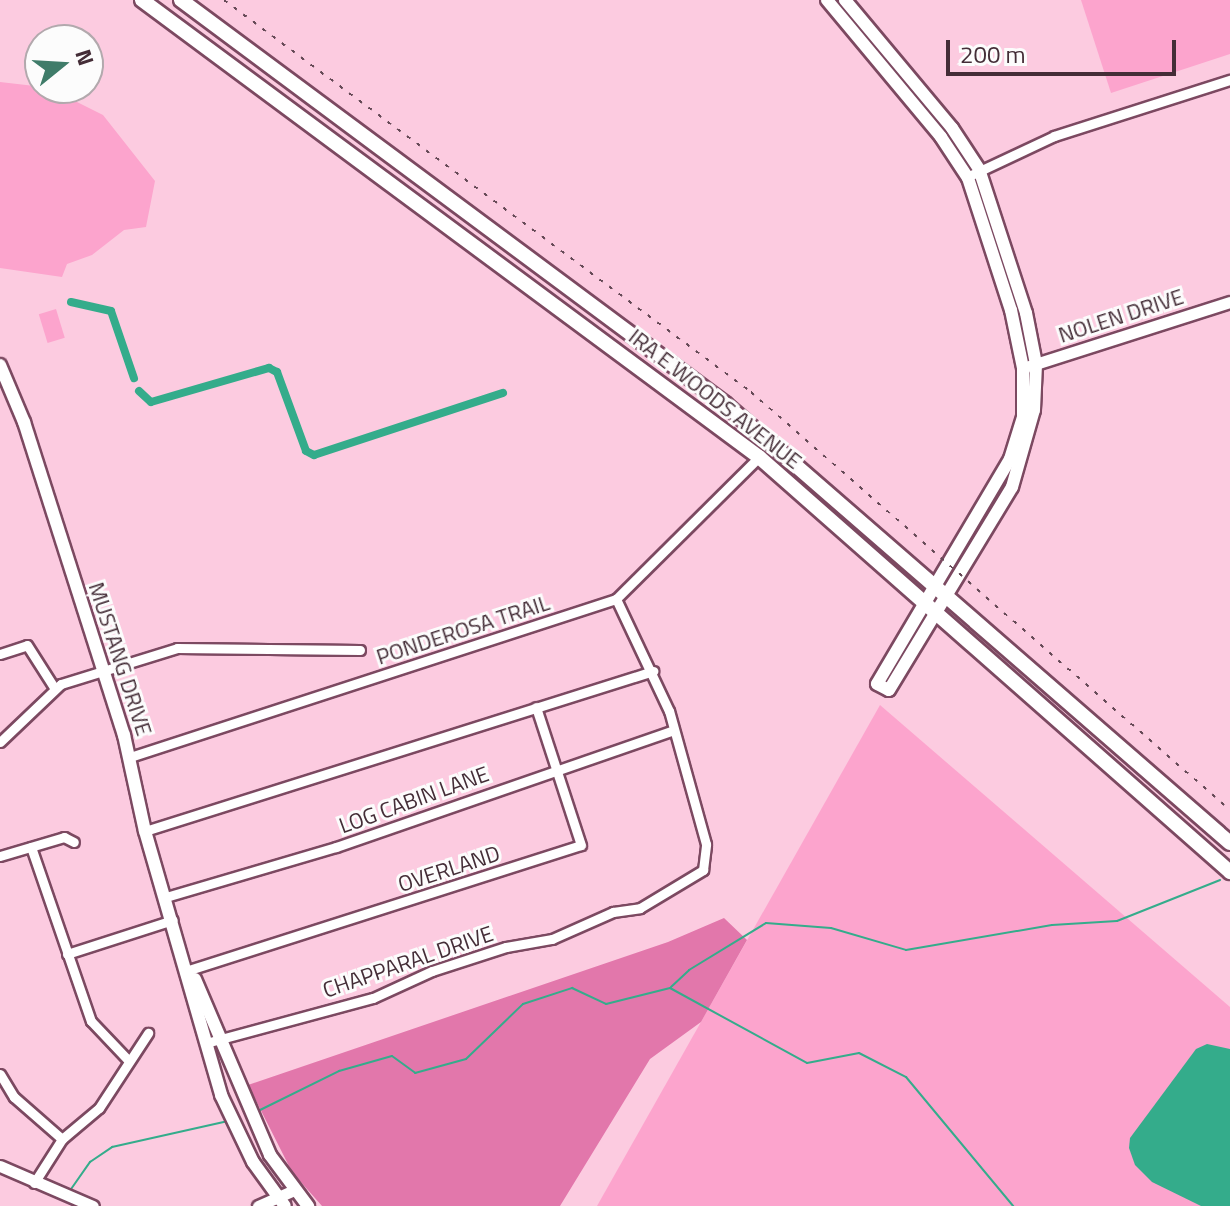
<!DOCTYPE html>
<html>
<head>
<meta charset="utf-8">
<style>
  body { margin:0 }
  #map { position:relative; width:1230px; height:1206px; overflow:hidden; background:#fccbe0; font-family:"Titillium Web",sans-serif }
  div>[style] { position:absolute }
  [style*='--x'] { left:calc(var(--x)*1px); top:calc(var(--y)*1px); width:calc(var(--w)*1px); rotate:calc(var(--a)*1deg) }
  .green>* { inset:0; background:#fca4cd; transform-origin:0 0 }
  .forest>* { inset:0; background:#e277ab }
  .water>* { inset:0; background:#34ac8b }
  .stream>* { height:2px; margin:-1px; padding:0 1px; transform-origin:1px; border-radius:1px; background:#34ac8b }
  .canal>* { height:8px; margin:-4px; padding:0 4px; transform-origin:4px; border-radius:4px; background:#34ac8b }
  .roads { filter:drop-shadow(2px 0 #7c4961) drop-shadow(-2px 0 #7c4961) drop-shadow(0 2px #7c4961) drop-shadow(0 -2px #7c4961) }
  .minor>* { height:9px; margin:-4.5px; padding:0 4.5px; transform-origin:4.5px; border-radius:4.5px; background:#fff }
  .tertiary>* { height:11px; margin:-5.5px; padding:0 5.5px; transform-origin:5.5px; border-radius:5.5px; background:#fff }
  .secondary>* { height:12px; margin:-6px; padding:0 6px; transform-origin:6px; border-radius:6px; background:#fff }
  .primary>* { height:14px; margin:-7px; padding:0 7px; transform-origin:7px; border-radius:7px; background:#fff }
  .rail>* { height:2px; margin-top:-1px; transform-origin:0; background:repeating-linear-gradient(90deg,#664a57 0 4px,transparent 0 12px) }
  span { translate:-50% -50%; white-space:nowrap; text-align:center; line-height:1.15; -webkit-text-stroke:6px #fcfcfc; paint-order:stroke }
  .street-label { font-size:22px; color:#442d37 }
  .north { position:absolute; left:24px; top:24px; width:80px; height:80px; box-sizing:border-box; background:#fcfcfc; border:2px solid #b2a9ad; border-radius:50%; rotate:72deg; font-size:22px; font-weight:700; line-height:32px; text-align:center; color:#442d37 }
  .north::after { content:''; display:block; margin:auto; width:28px; height:36px; background:#3f7c69; clip-path:polygon(50% 0,100% 100%,50% 72%,0 100%) }
  .scale { position:absolute; left:946px; top:40px; width:230px; height:36px; box-sizing:border-box; border:4px solid #442d37; border-top:0; padding-left:10px; font-size:24px; line-height:28px; white-space:nowrap; color:#442d37; -webkit-text-stroke:6px #fcfcfc; paint-order:stroke }
</style>
</head>
<body>
<div id="map">
  <div class="green">
    <div style="clip-path:polygon(1081px 0,1230px 0,1230px 54px,1111px 93px)"></div>
    <div style="clip-path:polygon(0 82px,78px 91px,75px 101px,103px 115px,155px 181px,146px 227px,124px 230px,92px 255px,67px 264px,62px 277px,0 268px)"></div>
    <div style="left:56px;top:309px;width:30px;height:18px;rotate:73deg"></div>
    <div style="clip-path:polygon(880px 705px,1230px 1007px,1230px 1206px,597px 1206px)"></div>
  </div>
  <div class="forest">
    <div style="clip-path:polygon(724px 918px,747px 940px,701px 1022px,650px 1059px,560px 1206px,322px 1206px,292px 1172px,248px 1085px,668px 942px)"></div>
  </div>
  <div class="water">
    <div style="clip-path:polygon(1207px 1044px,1230px 1049px,1230px 1206px,1201px 1206px,1152px 1182px,1135px 1165px,1129px 1148px,1130px 1138px,1196px 1049px)"></div>
  </div>
  <div class="stream">
    <div style="--x:671;--y:987;--w:25;--a:-43"></div>
    <div style="--x:689;--y:970;--w:90;--a:-31.4"></div>
    <div style="--x:766;--y:923;--w:65;--a:4.4"></div>
    <div style="--x:831;--y:928;--w:78;--a:16.3"></div>
    <div style="--x:906;--y:950;--w:148;--a:-9.7"></div>
    <div style="--x:1052;--y:925;--w:65;--a:-3.5"></div>
    <div style="--x:1117;--y:921;--w:111;--a:-21.7"></div>
    <div style="--x:256;--y:1112;--w:93;--a:-26.3"></div>
    <div style="--x:339;--y:1071;--w:55;--a:-15.8"></div>
    <div style="--x:392;--y:1056;--w:29;--a:36"></div>
    <div style="--x:415;--y:1073;--w:53;--a:-15.4"></div>
    <div style="--x:466;--y:1059;--w:79;--a:-44"></div>
    <div style="--x:523;--y:1004;--w:52;--a:-18.1"></div>
    <div style="--x:572;--y:988;--w:38;--a:25"></div>
    <div style="--x:606;--y:1004;--w:66;--a:-14"></div>
    <div style="--x:670;--y:988;--w:156;--a:28.7"></div>
    <div style="--x:807;--y:1063;--w:53;--a:-10.9"></div>
    <div style="--x:859;--y:1053;--w:53;--a:27.1"></div>
    <div style="--x:906;--y:1077;--w:168;--a:50.3"></div>
    <div style="--x:69;--y:1192;--w:37;--a:-55"></div>
    <div style="--x:90;--y:1162;--w:27;--a:-34"></div>
    <div style="--x:112;--y:1147;--w:119;--a:-12.6"></div>
  </div>
  <div class="canal">
    <div style="--x:71;--y:302;--w:41;--a:12.7"></div>
    <div style="--x:111;--y:311;--w:71;--a:71.1"></div>
    <div style="--x:139;--y:391;--w:16;--a:43"></div>
    <div style="--x:151;--y:402;--w:123;--a:-16.1"></div>
    <div style="--x:269;--y:368;--w:9;--a:27"></div>
    <div style="--x:277;--y:372;--w:84;--a:69.8"></div>
    <div style="--x:306;--y:451;--w:9;--a:27"></div>
    <div style="--x:314;--y:455;--w:199;--a:-18.2"></div>
  </div>
  <div class="roads">
    <div class="minor">
      <div style="--x:967;--y:177;--w:96;--a:-25.2"></div>
      <div style="--x:1054;--y:136;--w:185;--a:-17.7"></div>
      <div style="--x:0;--y:654;--w:28;--a:-18"></div>
      <div style="--x:27;--y:645;--w:52;--a:57.5"></div>
      <div style="--x:0;--y:742;--w:84;--a:-43.6"></div>
      <div style="--x:61;--y:684;--w:121;--a:-17.2"></div>
      <div style="--x:177;--y:648;--w:183;--a:0.6"></div>
      <div style="--x:130;--y:757;--w:511;--a:-18.01"></div>
      <div style="--x:616;--y:599;--w:202;--a:-44.8"></div>
      <div style="--x:145;--y:831;--w:533;--a:-17.48"></div>
      <div style="--x:31;--y:847;--w:184;--a:71"></div>
      <div style="--x:91;--y:1021;--w:54;--a:46.5"></div>
      <div style="--x:0;--y:856;--w:67;--a:-16.5"></div>
      <div style="--x:64;--y:837;--w:11;--a:27"></div>
      <div style="--x:166;--y:897;--w:177;--a:-16.4"></div>
      <div style="--x:336;--y:847;--w:357;--a:-19.1"></div>
      <div style="--x:67;--y:954;--w:111;--a:-17.8"></div>
      <div style="--x:189;--y:970;--w:411;--a:-17.7"></div>
      <div style="--x:581;--y:845;--w:145;--a:-108.1"></div>
      <div style="--x:206;--y:1043;--w:173;--a:-15.1"></div>
      <div style="--x:373;--y:998;--w:65;--a:-24.6"></div>
      <div style="--x:432;--y:971;--w:78;--a:-18"></div>
      <div style="--x:506;--y:947;--w:47;--a:-9.9"></div>
      <div style="--x:552;--y:939;--w:67;--a:-23.9"></div>
      <div style="--x:613;--y:912;--w:27;--a:-8"></div>
      <div style="--x:640;--y:908;--w:74;--a:-31.1"></div>
      <div style="--x:703;--y:870;--w:26;--a:-83"></div>
      <div style="--x:706;--y:844;--w:138;--a:-105.5"></div>
      <div style="--x:669;--y:711;--w:124;--a:-115.3"></div>
      <div style="--x:0;--y:1074;--w:27;--a:59"></div>
      <div style="--x:14;--y:1097;--w:64;--a:41.2"></div>
      <div style="--x:34;--y:1183;--w:52;--a:-57.5"></div>
      <div style="--x:62;--y:1139;--w:48;--a:-40"></div>
      <div style="--x:99;--y:1108;--w:90;--a:-56.8"></div>
    </div>
    <div class="tertiary">
      <div style="--x:1029;--y:366;--w:211;--a:-17.7"></div>
      <div style="--x:0;--y:1166;--w:101;--a:23.3"></div>
      <div style="--x:258;--y:1206;--w:39;--a:-24"></div>
    </div>
    <div class="secondary">
      <div style="--x:827;--y:0;--w:178;--a:50.2"></div>
      <div style="--x:941;--y:137;--w:49;--a:56.6"></div>
      <div style="--x:968;--y:178;--w:139;--a:72"></div>
      <div style="--x:1011;--y:310;--w:59;--a:78.3"></div>
      <div style="--x:1023;--y:368;--w:49;--a:90"></div>
      <div style="--x:1023;--y:417;--w:44;--a:107.2"></div>
      <div style="--x:1010;--y:459;--w:261;--a:120.6"></div>
      <div style="--x:877;--y:684;--w:13;--a:27"></div>
      <div style="--x:889;--y:690;--w:237;--a:-58.8"></div>
      <div style="--x:1012;--y:487;--w:80;--a:-74.1"></div>
      <div style="--x:1034;--y:410;--w:46;--a:-87.5"></div>
      <div style="--x:1036;--y:364;--w:52;--a:-101.1"></div>
      <div style="--x:1026;--y:313;--w:151;--a:-108.1"></div>
      <div style="--x:979;--y:169;--w:49;--a:-123.4"></div>
      <div style="--x:952;--y:128;--w:167;--a:-129.9"></div>
      <div style="--x:0;--y:365;--w:62;--a:67.2"></div>
      <div style="--x:24;--y:422;--w:329;--a:72.3"></div>
      <div style="--x:124;--y:735;--w:98;--a:77.7"></div>
      <div style="--x:145;--y:831;--w:275;--a:73.9"></div>
      <div style="--x:221;--y:1095;--w:74;--a:64.5"></div>
      <div style="--x:253;--y:1162;--w:54;--a:54"></div>
      <div style="--x:195;--y:979;--w:191;--a:66.9"></div>
      <div style="--x:270;--y:1155;--w:64;--a:53.3"></div>
    </div>
    <div class="primary">
      <div style="--x:142;--y:0;--w:768;--a:36.53"></div>
      <div style="--x:759;--y:457;--w:628;--a:41.38"></div>
      <div style="--x:181;--y:0;--w:678;--a:36.6"></div>
      <div style="--x:725;--y:404;--w:669;--a:41"></div>
    </div>
  </div>
  <div class="rail">
    <div style="--x:224;--y:0;--w:657;--a:36.64"></div>
    <div style="--x:751;--y:392;--w:636;--a:41.11"></div>
  </div>
  <div class="street-label">
    <span style="left:1121px;top:316px;rotate:-18deg">NOLEN DRIVE</span>
    <span style="left:715px;top:399px;rotate:38deg">IRA E WOODS AVENUE</span>
    <span style="left:463px;top:630px;rotate:-18deg">PONDEROSA TRAIL</span>
    <span style="left:120px;top:659px;rotate:72deg">MUSTANG DRIVE</span>
    <span style="left:414px;top:800px;rotate:-20deg">LOG CABIN LANE</span>
    <span style="left:449px;top:869px;rotate:-18deg">OVERLAND</span>
    <span style="left:408px;top:962px;rotate:-19deg">CHAPPARAL DRIVE</span>
  </div>
  <div class="north">N</div>
  <div class="scale">200 m</div>
</div>
</body>
</html>
